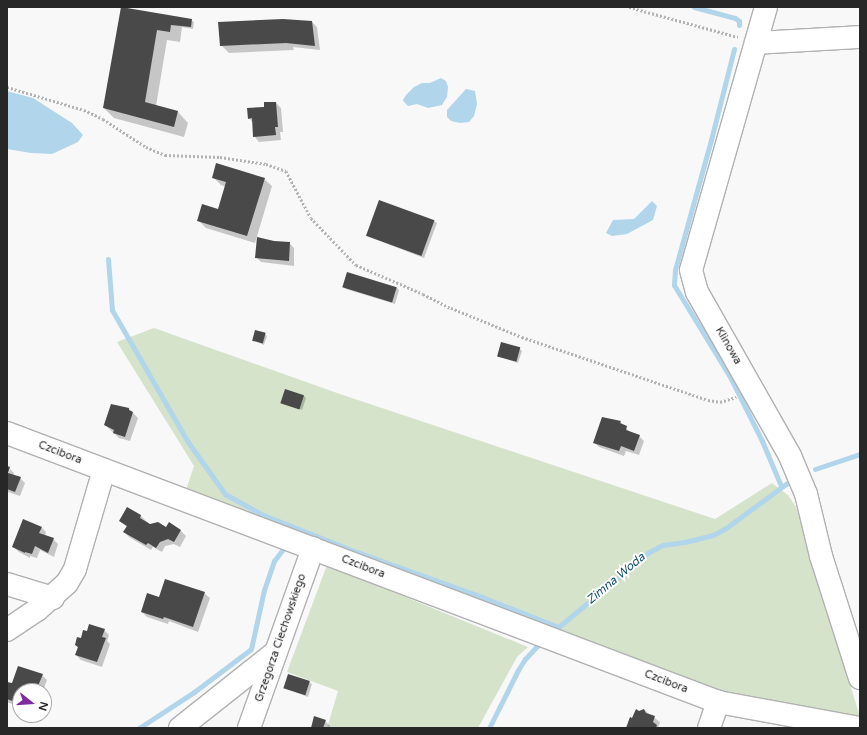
<!DOCTYPE html>
<html>
<head>
<meta charset="utf-8">
<style>
  body { margin:0 }
  #map { position:relative; width:867px; height:735px; overflow:hidden; background:#f8f8f9; font-family:"Varela Round",sans-serif }
  div>[style] { position:absolute }
  [style*='--x'] { left:calc(var(--x)*1px); top:calc(var(--y)*1px); width:calc(var(--w)*1px); rotate:calc(var(--a)*1deg) }
  .green>* { inset:0; background:#d5e3cb }
  .water>* { inset:0; background:#b1d5ea }
  .shadow>* { inset:0; background:#0003 }
  .stream>* { height:5px; margin:-2.5px; padding:0 2.5px; transform-origin:2.5px; border-radius:2.5px; background:#b1d5ea }
  .building>* { inset:0; background:#49494a; transform-origin:0 0 }
  .path>* { height:2.5px; margin-top:-1.25px; transform-origin:0; background:repeating-linear-gradient(90deg,#b3b3b4 0 2px,transparent 0 4px) }
  .roads { filter:drop-shadow(1px 0 #b1b1b2) drop-shadow(-1px 0 #b1b1b2) drop-shadow(0 1px #b1b1b2) drop-shadow(0 -1px #b1b1b2) }
  .minor>* { height:22px; margin:-11px; padding:0 11px; transform-origin:11px; border-radius:11px; background:#fff }
  span { translate:-50% -50%; white-space:nowrap; text-align:center; line-height:1.15; -webkit-text-stroke:4px #fff; paint-order:stroke }
  .street-label { font-size:11px; color:#272727 }
  .water-label { font-size:12px; color:#155371; font-style:italic }
  .frame { position:absolute; inset:0; border:8px solid #272727; pointer-events:none }
  .north { position:absolute; left:12px; top:683px; width:40px; height:40px; box-sizing:border-box; background:#fff; border:1px solid #a9a9a9; border-radius:50%; rotate:107deg; font-size:11px; font-weight:700; line-height:16px; text-align:center; color:#272727 }
  .north::after { content:''; display:block; margin:auto; width:14px; height:18px; background:#7c2c9c; clip-path:polygon(50% 0,100% 100%,50% 72%,0 100%) }
</style>
</head>
<body>
<div id="map">
  <div class="green">
    <div style="clip-path:polygon(154px 328px,340px 394px,715px 519px,772px 483px,788px 495px,796px 507px,860px 717px,716px 691px,186px 490px,194px 466px,117px 342px)"></div>
    <div style="clip-path:polygon(327px 565px,528px 647px,517px 657px,478px 728px,327px 728px,338px 691px,287px 672px)"></div>
  </div>
  <div class="water">
    <div style="clip-path:polygon(441px 78px,446px 81px,448px 87px,447px 97px,442px 105px,428px 108px,417px 104px,408px 106px,404px 102px,403px 100px,406px 95px,414px 87px,422px 83px,430px 83px)"></div>
    <div style="clip-path:polygon(466px 89px,475px 91px,477px 104px,474px 116px,469px 122px,460px 123px,451px 121px,447px 117px,447px 110px)"></div>
    <div style="clip-path:polygon(7px 91px,33px 98px,72px 123px,83px 135px,78px 142px,52px 154px,31px 153px,7px 149px)"></div>
    <div style="clip-path:polygon(652px 201px,657px 206px,653px 220px,627px 234px,612px 236px,606px 233px,613px 220px,634px 219px)"></div>
  </div>
  <div class="shadow">
    <div style="clip-path:polygon(122px 9px,191px 20px,194px 22px,193px 29px,182px 27px,180px 42px,167px 40px,156px 106px,178px 112px,188px 123px,184px 137px,114px 118px,104px 108px)"></div>
    <div style="clip-path:polygon(312px 22px,317px 27px,320px 50px,293px 47px,294px 50px,229px 53px,221px 45px)"></div>
    <div style="clip-path:polygon(265px 103px,276px 103px,281px 108px,283px 132px,280px 132px,281px 140px,259px 142px,254px 136px,253px 123px,249px 118px,265px 108px)"></div>
    <div style="clip-path:polygon(213px 177px,264px 179px,272px 186px,255px 243px,206px 228px,198px 220px,219px 211px,226px 187px,221px 185px)"></div>
    <div style="clip-path:polygon(434px 221px,437px 223px,424px 258px,367px 236px)"></div>
    <div style="clip-path:polygon(273px 242px,289px 243px,294px 248px,294px 266px,261px 262px,256px 257px)"></div>
    <div style="clip-path:polygon(344px 287px,397px 288px,399px 290px,395px 304px,346px 289px)"></div>
    <div style="clip-path:polygon(265px 334px,267px 336px,264px 345px,253px 340px)"></div>
    <div style="clip-path:polygon(519px 348px,522px 351px,518px 363px,498px 356px)"></div>
    <div style="clip-path:polygon(304px 396px,306px 398px,302px 410px,282px 402px)"></div>
    <div style="clip-path:polygon(129px 409px,138px 418px,130px 441px,119px 438px,105px 425px)"></div>
    <div style="clip-path:polygon(603px 418px,620px 422px,631px 433px,639px 436px,644px 441px,639px 455px,626px 451px,624px 456px,599px 447px,594px 442px)"></div>
    <div style="clip-path:polygon(7px 467px,9px 468px,14px 473px,13px 476px,20px 478px,25px 483px,20px 496px,8px 492px,7px 494px,7px 478px,10px 469px,8px 469px,7px 472px)"></div>
    <div style="clip-path:polygon(128px 509px,141px 516px,150px 525px,166px 528px,169px 524px,181px 531px,186px 536px,180px 547px,174px 544px,165px 546px,162px 552px,153px 547px,151px 550px,129px 537px,124px 532px,127px 527px,120px 521px)"></div>
    <div style="clip-path:polygon(41px 527px,46px 532px,45px 536px,53px 539px,58px 544px,54px 557px,40px 550px,37px 558px,30px 556px,30px 558px,19px 552px,14px 547px)"></div>
    <div style="clip-path:polygon(204px 593px,210px 598px,198px 632px,169px 621px,168px 624px,147px 617px,142px 612px)"></div>
    <div style="clip-path:polygon(104px 630px,109px 635px,107px 641px,110px 644px,102px 667px,81px 660px,76px 655px,78px 648px,76px 645px,81px 640px)"></div>
    <div style="clip-path:polygon(42px 675px,47px 680px,43px 691px,20px 691px,20px 707px,7px 702px,7px 683px,13px 685px)"></div>
    <div style="clip-path:polygon(309px 682px,312px 684px,308px 697px,285px 688px)"></div>
    <div style="clip-path:polygon(644px 710px,660px 722px,658px 728px,627px 728px,639px 712px)"></div>
    <div style="clip-path:polygon(325px 721px,330px 726px,330px 728px,312px 728px)"></div>
  </div>
  <div class="stream">
    <div style="--x:694;--y:7;--w:42;--a:15"></div>
    <div style="--x:735;--y:18;--w:5;--a:37"></div>
    <div style="--x:739;--y:21;--w:4;--a:90"></div>
    <div style="--x:734;--y:49;--w:94;--a:104.2"></div>
    <div style="--x:711;--y:140;--w:135;--a:105.5"></div>
    <div style="--x:675;--y:270;--w:15;--a:94"></div>
    <div style="--x:674;--y:285;--w:105;--a:58.6"></div>
    <div style="--x:729;--y:375;--w:74;--a:63.4"></div>
    <div style="--x:762;--y:441;--w:49;--a:67.1"></div>
    <div style="--x:108;--y:259;--w:51;--a:85.5"></div>
    <div style="--x:112;--y:310;--w:152;--a:60.1"></div>
    <div style="--x:188;--y:442;--w:64;--a:54.6"></div>
    <div style="--x:225;--y:494;--w:41;--a:29.1"></div>
    <div style="--x:261;--y:514;--w:92;--a:21.8"></div>
    <div style="--x:346;--y:548;--w:145;--a:19.8"></div>
    <div style="--x:482;--y:597;--w:82;--a:21.5"></div>
    <div style="--x:815;--y:469;--w:47;--a:-18.4"></div>
    <div style="--x:556;--y:629;--w:121;--a:-39.6"></div>
    <div style="--x:649;--y:552;--w:16;--a:-27"></div>
    <div style="--x:663;--y:545;--w:22;--a:-8"></div>
    <div style="--x:685;--y:542;--w:29;--a:-14"></div>
    <div style="--x:713;--y:535;--w:15;--a:-28"></div>
    <div style="--x:726;--y:528;--w:76;--a:-36.4"></div>
    <div style="--x:139;--y:728;--w:66;--a:-33.2"></div>
    <div style="--x:194;--y:692;--w:71;--a:-37"></div>
    <div style="--x:251;--y:649;--w:60;--a:-77.6"></div>
    <div style="--x:264;--y:590;--w:31;--a:-71"></div>
    <div style="--x:274;--y:561;--w:20;--a:-53"></div>
    <div style="--x:489;--y:728;--w:65;--a:-63.4"></div>
    <div style="--x:518;--y:670;--w:13;--a:-58"></div>
    <div style="--x:525;--y:659;--w:25;--a:-47"></div>
  </div>
  <div class="building">
    <div style="clip-path:polygon(121px 7px,192px 19px,191px 27px,171px 25px,170px 32px,157px 30px,145px 102px,178px 111px,174px 127px,103px 108px)"></div>
    <div style="clip-path:polygon(283px 19px,312px 21px,315px 46px,286px 43px,220px 46px,218px 22px)"></div>
    <div style="clip-path:polygon(264px 102px,276px 102px,278px 127px,275px 127px,276px 135px,253px 137px,252px 118px,248px 119px,247px 108px,264px 107px)"></div>
    <div style="clip-path:polygon(216px 163px,265px 178px,247px 236px,197px 221px,202px 204px,218px 209px,226px 182px,212px 178px)"></div>
    <div style="left:379px;top:200px;width:59px;height:38px;rotate:20deg"></div>
    <div style="clip-path:polygon(257px 237px,274px 241px,290px 242px,289px 261px,255px 258px)"></div>
    <div style="left:347px;top:272px;width:52px;height:16px;rotate:17deg"></div>
    <div style="left:255px;top:330px;width:11px;height:11px;rotate:15deg"></div>
    <div style="left:501px;top:342px;width:20px;height:15px;rotate:15deg"></div>
    <div style="left:285px;top:389px;width:20px;height:15px;rotate:18deg"></div>
    <div style="clip-path:polygon(111px 404px,129px 408px,129px 410px,133px 412px,125px 437px,113px 433px,114px 430px,104px 425px)"></div>
    <div style="clip-path:polygon(602px 417px,621px 421px,620px 423px,627px 426px,626px 430px,640px 435px,634px 451px,621px 446px,619px 451px,593px 443px)"></div>
    <div style="clip-path:polygon(7px 466px,10px 467px,8px 473px,21px 477px,15px 492px,7px 489px)"></div>
    <div style="clip-path:polygon(127px 507px,141px 515px,140px 518px,150px 524px,158px 522px,166px 527px,169px 522px,181px 530px,174px 542px,168px 539px,160px 542px,156px 548px,148px 543px,146px 545px,123px 532px,127px 526px,119px 521px)"></div>
    <div style="clip-path:polygon(23px 519px,42px 527px,39px 533px,54px 538px,48px 553px,35px 546px,32px 554px,25px 552px,25px 553px,12px 547px)"></div>
    <div style="clip-path:polygon(165px 579px,205px 592px,193px 627px,164px 617px,163px 619px,141px 612px,147px 593px,159px 597px)"></div>
    <div style="clip-path:polygon(89px 624px,105px 629px,102px 637px,106px 638px,97px 662px,75px 655px,78px 647px,75px 645px,77px 637px,81px 638px,83px 630px,87px 631px)"></div>
    <div style="clip-path:polygon(18px 666px,43px 674px,38px 686px,41px 687px,40px 691px,20px 691px,20px 704px,7px 699px,7px 682px,12px 683px)"></div>
    <div style="left:288px;top:674px;width:23px;height:15px;rotate:18deg"></div>
    <div style="clip-path:polygon(636px 709px,639px 711px,644px 709px,646px 713px,655px 716px,653px 722px,657px 725px,656px 728px,626px 728px,630px 717px,632px 718px)"></div>
    <div style="clip-path:polygon(314px 716px,326px 720px,323px 728px,311px 728px)"></div>
  </div>
  <div class="path">
    <div style="--x:629;--y:7;--w:113;--a:15.4"></div>
    <div style="--x:7;--y:87;--w:80;--a:16.6"></div>
    <div style="--x:84;--y:110;--w:21;--a:25"></div>
    <div style="--x:103;--y:119;--w:51;--a:33.1"></div>
    <div style="--x:146;--y:147;--w:21;--a:23"></div>
    <div style="--x:165;--y:155;--w:55;--a:2.1"></div>
    <div style="--x:220;--y:157;--w:47;--a:8.7"></div>
    <div style="--x:266;--y:164;--w:21;--a:19"></div>
    <div style="--x:286;--y:171;--w:53;--a:62"></div>
    <div style="--x:311;--y:218;--w:65;--a:46.2"></div>
    <div style="--x:356;--y:265;--w:73;--a:23.4"></div>
    <div style="--x:423;--y:294;--w:31;--a:27"></div>
    <div style="--x:451;--y:308;--w:77;--a:22.2"></div>
    <div style="--x:522;--y:337;--w:196;--a:18.7"></div>
    <div style="--x:708;--y:400;--w:12;--a:9"></div>
    <div style="--x:720;--y:402;--w:17;--a:-17"></div>
  </div>
  <div class="roads">
    <div class="minor">
      <div style="--x:766;--y:7;--w:273;--a:105.9"></div>
      <div style="--x:691;--y:270;--w:23;--a:75"></div>
      <div style="--x:697;--y:292;--w:189;--a:60.4"></div>
      <div style="--x:790;--y:456;--w:41;--a:67.2"></div>
      <div style="--x:806;--y:494;--w:64;--a:76.4"></div>
      <div style="--x:821;--y:556;--w:128;--a:72.3"></div>
      <div style="--x:756;--y:43;--w:104;--a:-3.3"></div>
      <div style="--x:7;--y:433;--w:760;--a:20.72"></div>
      <div style="--x:718;--y:702;--w:144;--a:10.4"></div>
      <div style="--x:7;--y:584;--w:48;--a:16.9"></div>
      <div style="--x:7;--y:630;--w:36;--a:-34"></div>
      <div style="--x:37;--y:610;--w:40;--a:-42"></div>
      <div style="--x:67;--y:583;--w:16;--a:-60"></div>
      <div style="--x:75;--y:569;--w:103;--a:-73.7"></div>
      <div style="--x:180;--y:728;--w:122;--a:-38.4"></div>
      <div style="--x:249;--y:728;--w:191;--a:-70.4"></div>
      <div style="--x:709;--y:728;--w:28;--a:-71"></div>
    </div>
  </div>
  <div class="street-label">
    <span style="left:728px;top:346px;rotate:60deg">Klinowa</span>
    <span style="left:60px;top:453px;rotate:21deg">Czcibora</span>
    <span style="left:363px;top:567px;rotate:21deg">Czcibora</span>
    <span style="left:281px;top:638px;rotate:-71deg">Grzegorza Ciechowskiego</span>
    <span style="left:666px;top:682px;rotate:21deg">Czcibora</span>
  </div>
  <div class="water-label">
    <span style="left:616px;top:579px;rotate:-40deg">Zimna Woda</span>
  </div>
  <div class="frame"></div>
  <div class="north">N</div>
</div>
</body>
</html>
